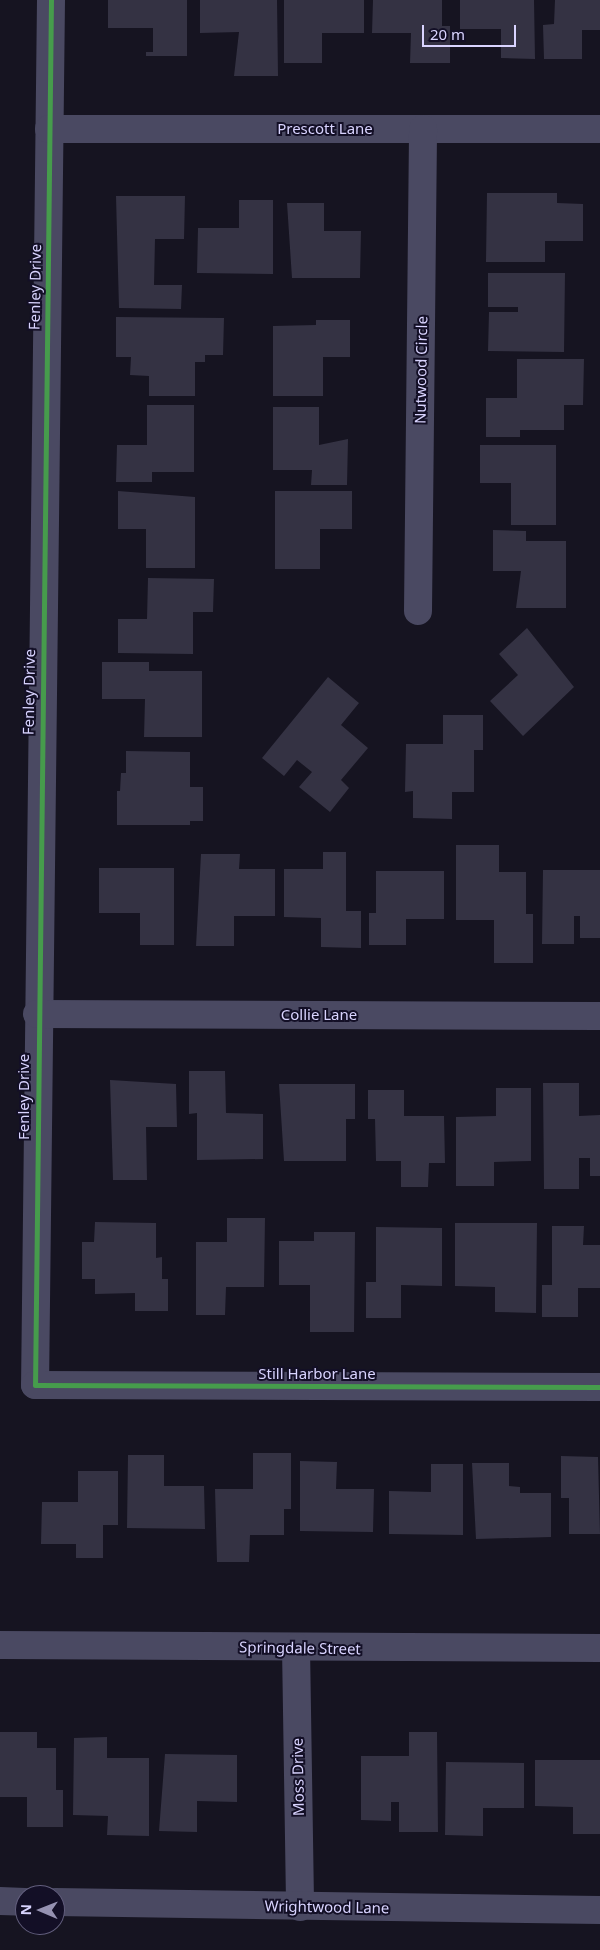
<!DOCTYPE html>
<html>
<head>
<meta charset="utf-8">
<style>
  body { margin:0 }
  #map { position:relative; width:600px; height:1950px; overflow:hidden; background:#161421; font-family:"Noto Sans",sans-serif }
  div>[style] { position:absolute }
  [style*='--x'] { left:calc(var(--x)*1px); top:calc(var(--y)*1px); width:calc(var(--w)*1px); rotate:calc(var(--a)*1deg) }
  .building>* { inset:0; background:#343243 }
  .minor>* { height:28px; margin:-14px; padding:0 14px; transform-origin:14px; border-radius:14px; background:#4a4962 }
  .cycleway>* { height:5px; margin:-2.5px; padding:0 2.5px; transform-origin:2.5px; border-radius:2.5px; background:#469c4c }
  span { translate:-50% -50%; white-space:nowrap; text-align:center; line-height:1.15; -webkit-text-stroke:4px #130f26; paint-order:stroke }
  .street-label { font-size:15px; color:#d9d4ff }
  .north { position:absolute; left:15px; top:1885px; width:50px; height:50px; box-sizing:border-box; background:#130f26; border:1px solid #625e7d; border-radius:50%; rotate:271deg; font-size:14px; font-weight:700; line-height:20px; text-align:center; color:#d9d4ff }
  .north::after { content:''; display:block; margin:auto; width:18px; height:22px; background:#9591b1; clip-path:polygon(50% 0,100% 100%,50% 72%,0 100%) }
  .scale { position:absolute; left:422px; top:25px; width:94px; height:22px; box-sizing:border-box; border:2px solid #d9d4ff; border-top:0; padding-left:6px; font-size:15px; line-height:18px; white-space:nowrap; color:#d9d4ff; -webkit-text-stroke:4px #130f26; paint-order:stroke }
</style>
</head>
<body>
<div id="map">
  <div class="building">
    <div style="clip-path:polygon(108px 0,187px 0,187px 56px,146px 56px,146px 52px,153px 52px,153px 28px,108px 28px)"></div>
    <div style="clip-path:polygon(200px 0,277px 0,278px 76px,234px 76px,239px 32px,200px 33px)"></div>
    <div style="clip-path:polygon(284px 0,364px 0,364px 33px,322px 33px,322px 63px,284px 63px)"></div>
    <div style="clip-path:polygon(373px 0,442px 0,442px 26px,450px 26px,450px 63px,410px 63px,411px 33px,372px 33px)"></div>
    <div style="clip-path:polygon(460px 0,534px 0,535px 59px,501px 58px,501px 29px,460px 29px)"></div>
    <div style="clip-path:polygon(555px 0,600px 0,600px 30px,582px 30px,582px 59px,544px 59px,543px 25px,554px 24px)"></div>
    <div style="clip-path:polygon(487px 193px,557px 193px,557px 203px,583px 204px,583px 241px,545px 241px,545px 262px,486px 262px)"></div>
    <div style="clip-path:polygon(116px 196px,185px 196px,184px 239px,155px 239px,154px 285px,182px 285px,181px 309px,119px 308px)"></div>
    <div style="clip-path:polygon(239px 200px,273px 200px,273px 274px,197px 273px,198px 228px,239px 228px)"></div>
    <div style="clip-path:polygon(287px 203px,324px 203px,324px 231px,361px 231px,360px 278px,292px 278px)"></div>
    <div style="clip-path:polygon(488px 273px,565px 273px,564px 352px,488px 351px,489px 312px,518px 312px,518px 307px,488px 307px)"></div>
    <div style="clip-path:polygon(116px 317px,224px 318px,223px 355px,205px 355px,205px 362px,195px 362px,195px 396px,149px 396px,149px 376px,130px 375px,131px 357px,116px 357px)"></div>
    <div style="clip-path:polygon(316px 320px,350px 320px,350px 357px,323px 357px,323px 396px,273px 396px,273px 326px,316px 325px)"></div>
    <div style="clip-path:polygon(517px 359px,584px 359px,583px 405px,564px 405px,564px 430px,520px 430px,520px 437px,486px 437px,486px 398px,517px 398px)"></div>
    <div style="clip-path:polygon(147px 405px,194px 405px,194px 472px,152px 472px,152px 482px,116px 482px,117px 445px,147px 445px)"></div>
    <div style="clip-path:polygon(273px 407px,319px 407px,319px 445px,348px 439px,347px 485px,311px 485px,312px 470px,273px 470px)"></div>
    <div style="clip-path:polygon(480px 445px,556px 445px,556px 525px,511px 525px,511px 483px,480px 483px)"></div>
    <div style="clip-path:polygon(118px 491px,195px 497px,195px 568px,146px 568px,146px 529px,118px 529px)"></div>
    <div style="clip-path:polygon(275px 491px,352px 491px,352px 529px,320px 529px,320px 569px,275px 569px)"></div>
    <div style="clip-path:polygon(493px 530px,526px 531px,526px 541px,566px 541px,566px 608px,516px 608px,521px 571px,493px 571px)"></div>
    <div style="clip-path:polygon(148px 578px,214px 579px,213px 612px,193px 612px,193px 654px,118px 653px,118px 619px,147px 619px)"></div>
    <div style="clip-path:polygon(527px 628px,574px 687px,523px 736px,490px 701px,518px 675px,499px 654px)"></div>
    <div style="clip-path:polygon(102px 662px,149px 662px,149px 671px,202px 671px,202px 737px,144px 737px,145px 699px,102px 699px)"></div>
    <div style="clip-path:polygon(328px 677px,359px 703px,341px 725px,368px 748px,341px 780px,349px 788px,330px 812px,299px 787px,312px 772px,297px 760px,284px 776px,262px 758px)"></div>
    <div style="clip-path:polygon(443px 715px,483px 715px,483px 750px,474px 750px,474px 792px,452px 792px,452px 819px,413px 818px,413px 791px,405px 792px,406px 744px,443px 744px)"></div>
    <div style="clip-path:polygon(126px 751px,190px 752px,190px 787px,203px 787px,203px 821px,190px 821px,190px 825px,117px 825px,117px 791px,120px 791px,121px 773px,126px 773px)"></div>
    <div style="clip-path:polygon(456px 845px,499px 845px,499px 872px,526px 872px,526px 914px,533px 914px,533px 963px,494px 963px,494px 920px,456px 920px)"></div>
    <div style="clip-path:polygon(323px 852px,346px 852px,346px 911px,361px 911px,361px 948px,321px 947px,321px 918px,284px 917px,284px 869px,323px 869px)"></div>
    <div style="clip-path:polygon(201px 854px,240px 854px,239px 869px,275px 869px,275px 916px,234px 916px,234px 946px,196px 946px)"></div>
    <div style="clip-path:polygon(99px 868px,174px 868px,174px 945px,140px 945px,140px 913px,99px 913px)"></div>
    <div style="clip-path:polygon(543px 870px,600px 870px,600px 938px,580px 938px,580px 916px,574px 916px,574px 944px,542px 944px)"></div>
    <div style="clip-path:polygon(376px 871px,444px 871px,444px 919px,406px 919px,406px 945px,369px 945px,369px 913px,376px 913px)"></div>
    <div style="clip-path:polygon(189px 1071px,225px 1071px,226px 1113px,263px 1114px,263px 1159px,197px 1160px,197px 1113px,189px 1114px)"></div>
    <div style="clip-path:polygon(110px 1080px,176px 1084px,177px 1127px,146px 1127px,147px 1180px,113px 1180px)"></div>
    <div style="clip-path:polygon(543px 1083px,579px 1083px,579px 1116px,600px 1115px,600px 1176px,590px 1176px,590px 1158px,579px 1158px,579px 1189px,544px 1189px)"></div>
    <div style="clip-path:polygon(279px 1084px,355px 1084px,355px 1119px,346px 1119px,346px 1161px,284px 1161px)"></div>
    <div style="clip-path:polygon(496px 1088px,531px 1088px,531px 1161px,494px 1162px,494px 1186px,456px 1186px,456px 1117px,496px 1116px)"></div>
    <div style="clip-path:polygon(368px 1090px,404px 1090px,404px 1116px,444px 1116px,445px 1163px,429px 1163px,428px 1187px,401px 1187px,401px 1161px,376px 1161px,375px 1119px,368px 1119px)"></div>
    <div style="clip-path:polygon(227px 1218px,265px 1218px,264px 1287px,226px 1287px,225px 1315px,196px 1315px,196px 1242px,227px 1242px)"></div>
    <div style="clip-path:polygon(95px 1222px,156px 1223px,156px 1258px,162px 1257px,162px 1279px,168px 1279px,168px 1311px,135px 1311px,135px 1293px,95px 1294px,95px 1279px,82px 1279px,82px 1242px,94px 1242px)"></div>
    <div style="clip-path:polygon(455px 1223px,537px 1223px,536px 1313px,495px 1312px,495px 1287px,455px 1286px)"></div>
    <div style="clip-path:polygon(552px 1226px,584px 1226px,583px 1245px,600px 1245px,600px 1288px,578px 1288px,578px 1317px,542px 1317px,542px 1285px,552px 1285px)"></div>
    <div style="clip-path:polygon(376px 1227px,442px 1228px,442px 1286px,401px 1285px,401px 1318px,366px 1318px,366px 1282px,376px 1282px)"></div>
    <div style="clip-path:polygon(314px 1232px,355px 1232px,354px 1332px,310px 1332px,310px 1285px,279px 1285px,279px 1241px,314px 1241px)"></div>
    <div style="clip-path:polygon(253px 1453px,291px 1453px,291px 1509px,284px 1509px,284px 1535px,250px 1535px,249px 1562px,217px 1562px,215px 1489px,253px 1489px)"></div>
    <div style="clip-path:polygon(128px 1455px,164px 1455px,164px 1486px,204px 1486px,205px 1529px,127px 1528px)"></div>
    <div style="clip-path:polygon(561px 1456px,598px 1457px,600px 1534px,569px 1534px,569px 1498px,561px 1498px)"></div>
    <div style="clip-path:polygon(300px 1461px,337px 1462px,336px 1489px,374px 1489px,373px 1532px,300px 1531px)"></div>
    <div style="clip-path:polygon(472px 1463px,509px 1463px,509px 1486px,520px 1487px,520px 1493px,551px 1493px,551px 1537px,476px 1539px)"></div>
    <div style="clip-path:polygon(431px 1464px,463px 1464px,463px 1535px,389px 1534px,389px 1491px,431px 1492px)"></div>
    <div style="clip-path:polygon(78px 1471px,118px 1471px,118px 1525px,103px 1525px,103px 1558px,76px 1558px,76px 1544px,41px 1544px,42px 1502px,78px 1502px)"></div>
    <div style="clip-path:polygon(0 1732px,37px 1732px,37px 1748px,56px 1748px,56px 1790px,63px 1790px,63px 1827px,27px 1827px,27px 1797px,0 1797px)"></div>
    <div style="clip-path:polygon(409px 1732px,437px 1732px,438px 1832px,399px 1832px,399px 1802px,391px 1802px,391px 1821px,361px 1820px,361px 1756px,409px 1756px)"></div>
    <div style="clip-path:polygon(107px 1737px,107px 1758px,149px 1758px,149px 1836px,107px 1835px,108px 1816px,73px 1815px,74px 1738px)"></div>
    <div style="clip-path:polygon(165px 1754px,237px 1755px,237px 1802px,197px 1801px,197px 1832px,159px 1831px)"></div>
    <div style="clip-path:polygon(535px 1760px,600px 1760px,600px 1834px,573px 1834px,573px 1807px,535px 1806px)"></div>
    <div style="clip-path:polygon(446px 1762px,524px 1763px,524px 1808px,483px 1808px,483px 1836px,445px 1835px)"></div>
  </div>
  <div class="minor">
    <div style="--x:51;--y:0;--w:1385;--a:90.66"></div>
    <div style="--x:35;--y:1385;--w:565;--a:0.2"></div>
    <div style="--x:49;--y:129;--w:551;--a:0"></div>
    <div style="--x:418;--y:611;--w:482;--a:-89.4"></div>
    <div style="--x:37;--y:1014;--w:563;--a:0.2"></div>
    <div style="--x:0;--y:1645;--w:600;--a:0.29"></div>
    <div style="--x:296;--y:1647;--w:260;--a:89.1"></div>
    <div style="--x:0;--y:1901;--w:25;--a:2"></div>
    <div style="--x:55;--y:1902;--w:545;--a:0.84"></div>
  </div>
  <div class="cycleway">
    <div style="--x:51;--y:0;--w:1385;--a:90.66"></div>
    <div style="--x:35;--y:1385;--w:565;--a:0.2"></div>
  </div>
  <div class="street-label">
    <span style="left:325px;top:129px">Prescott Lane</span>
    <span style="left:35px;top:287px;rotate:-89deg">Fenley Drive</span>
    <span style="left:421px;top:370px;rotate:-89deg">Nutwood Circle</span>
    <span style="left:29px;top:692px;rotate:-89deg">Fenley Drive</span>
    <span style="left:319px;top:1015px">Collie Lane</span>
    <span style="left:24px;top:1097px;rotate:-90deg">Fenley Drive</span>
    <span style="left:317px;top:1374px">Still Harbor Lane</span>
    <span style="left:300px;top:1648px;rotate:1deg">Springdale Street</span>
    <span style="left:298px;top:1777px;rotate:-91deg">Moss Drive</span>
    <span style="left:327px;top:1907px;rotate:1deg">Wrightwood Lane</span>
  </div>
  <div class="north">N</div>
  <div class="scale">20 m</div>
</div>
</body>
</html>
